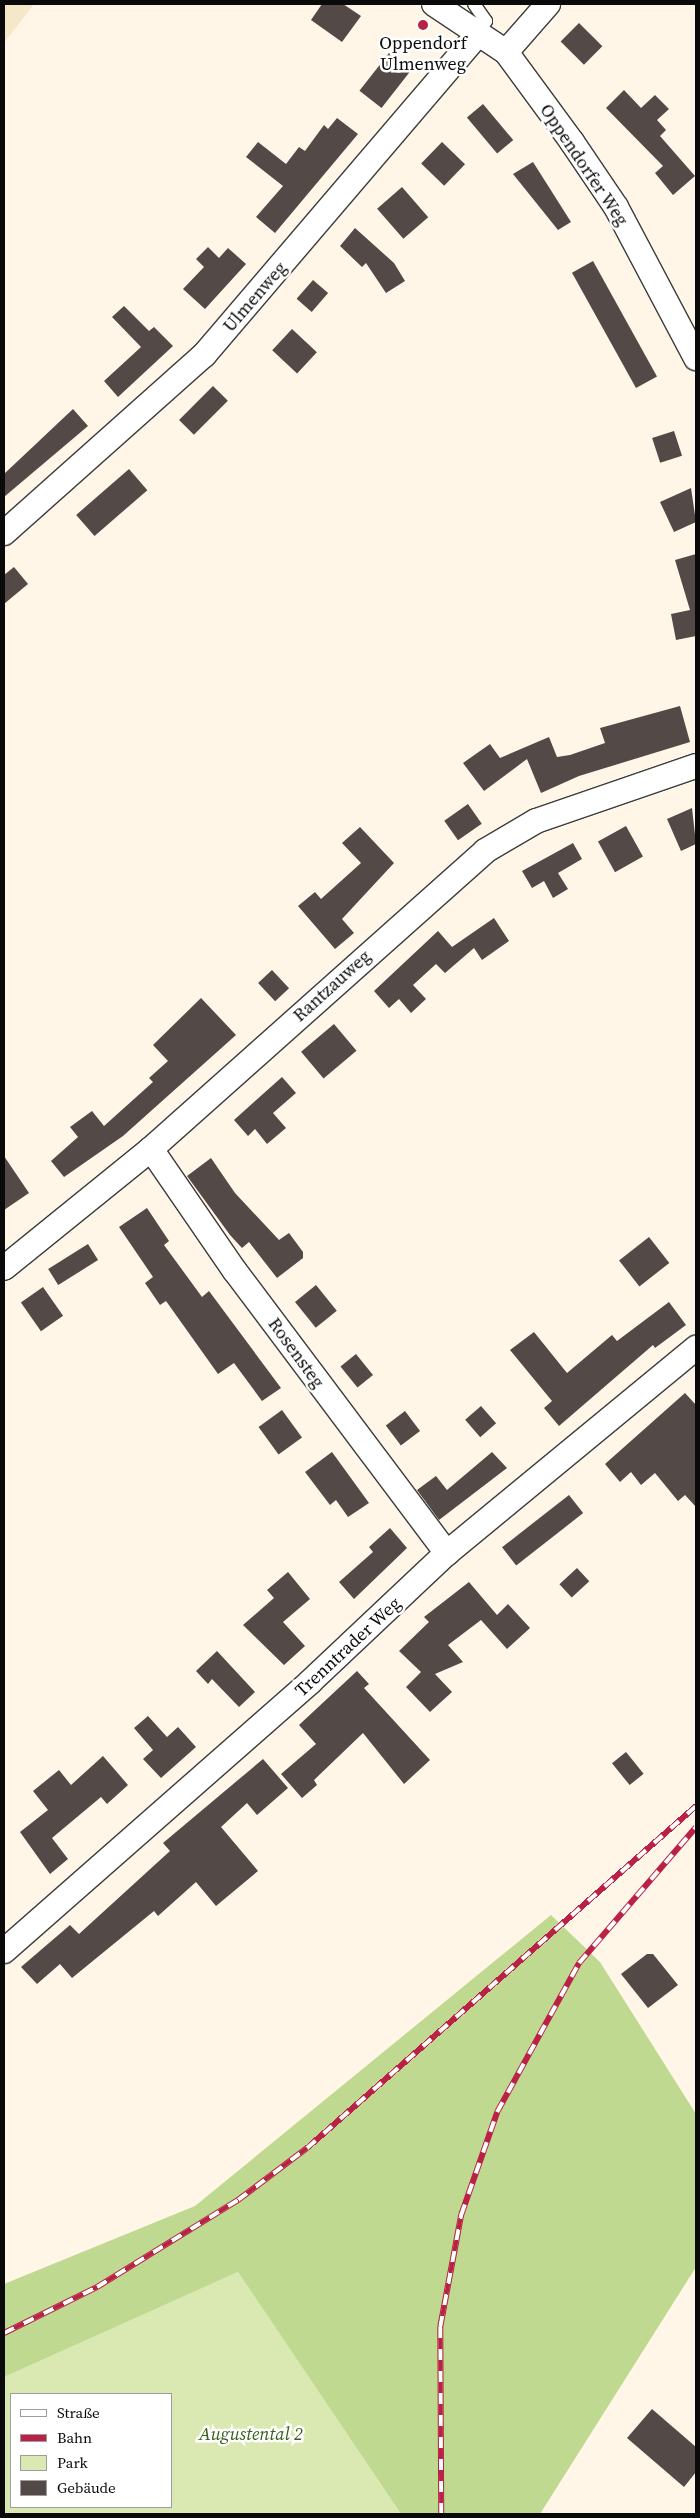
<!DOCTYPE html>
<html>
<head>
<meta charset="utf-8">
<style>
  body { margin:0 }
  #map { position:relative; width:700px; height:2518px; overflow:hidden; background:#fff6e7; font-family:"Source Serif 4",serif }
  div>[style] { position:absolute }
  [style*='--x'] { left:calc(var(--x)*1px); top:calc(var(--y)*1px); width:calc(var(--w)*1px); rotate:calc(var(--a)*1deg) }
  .farmland>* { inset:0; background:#f4e8c8 }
  .green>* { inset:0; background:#d9e9b1 }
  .forest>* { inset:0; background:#bfd990 }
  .building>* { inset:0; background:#534946; transform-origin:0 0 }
  .roads { filter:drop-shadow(1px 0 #3d3d3d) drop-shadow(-1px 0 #3d3d3d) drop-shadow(0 1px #3d3d3d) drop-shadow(0 -1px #3d3d3d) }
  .service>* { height:12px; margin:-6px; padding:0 6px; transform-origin:6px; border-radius:6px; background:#fff }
  .minor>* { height:24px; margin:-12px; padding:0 12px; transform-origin:12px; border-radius:12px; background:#fff }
  .rail>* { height:5.5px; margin-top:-2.75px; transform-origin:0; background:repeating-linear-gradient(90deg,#fff 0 11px,#bb2146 0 22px); box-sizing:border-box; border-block:1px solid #bb2146 }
  .dots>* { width:14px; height:14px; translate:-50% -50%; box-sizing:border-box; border:2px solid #fff; border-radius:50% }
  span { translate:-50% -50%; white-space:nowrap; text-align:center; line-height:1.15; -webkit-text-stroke:5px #fff; paint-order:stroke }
  .poi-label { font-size:18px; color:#0a0a0a }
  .street-label { font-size:18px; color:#0a0a0a }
  .park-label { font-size:18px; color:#37611b; font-style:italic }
  .frame { position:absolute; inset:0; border:5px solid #0a0a0a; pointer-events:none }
  .legend { position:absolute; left:10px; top:2393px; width:162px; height:115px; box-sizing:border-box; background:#fff; border:1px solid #9d9d9d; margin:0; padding:6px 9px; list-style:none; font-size:15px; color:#0a0a0a }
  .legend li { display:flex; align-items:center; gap:10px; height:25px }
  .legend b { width:25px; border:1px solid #9d9d9d }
</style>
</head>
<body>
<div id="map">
  <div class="farmland">
    <div style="clip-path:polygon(4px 4px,34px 4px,4px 43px)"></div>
  </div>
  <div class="green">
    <div style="clip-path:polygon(evenodd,238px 2272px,401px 2514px,4px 2514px,4px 2377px,238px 2272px,11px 2394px,171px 2394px,171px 2507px,11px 2507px,11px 2394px)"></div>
  </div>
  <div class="forest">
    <div style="clip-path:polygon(551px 1915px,600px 1962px,696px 2114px,696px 2267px,540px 2514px,401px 2514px,238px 2272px,4px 2377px,4px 2284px,195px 2206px)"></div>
  </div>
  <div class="building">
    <div style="clip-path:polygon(322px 4px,343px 4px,361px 16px,342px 42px,311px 20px)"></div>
    <div style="left:579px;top:23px;width:33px;height:26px;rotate:45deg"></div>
    <div style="left:389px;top:53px;width:28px;height:48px;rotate:38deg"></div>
    <div style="clip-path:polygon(624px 90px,641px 108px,655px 95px,669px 109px,657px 120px,666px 130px,660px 136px,695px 176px,673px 195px,655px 173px,663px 166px,606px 108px)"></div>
    <div style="left:483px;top:104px;width:47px;height:21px;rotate:50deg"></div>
    <div style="clip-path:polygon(337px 118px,358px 134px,275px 233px,256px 217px,283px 186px,246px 157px,258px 142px,286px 164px,299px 147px,305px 151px,324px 125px,328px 129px)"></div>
    <div style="left:442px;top:142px;width:32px;height:30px;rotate:44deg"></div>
    <div style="clip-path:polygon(533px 162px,571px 222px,558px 230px,513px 174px)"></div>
    <div style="left:402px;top:187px;width:40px;height:33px;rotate:49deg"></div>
    <div style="clip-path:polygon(355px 228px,394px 263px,405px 281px,386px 293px,366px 263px,362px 267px,340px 246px)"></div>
    <div style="clip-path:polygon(208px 247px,219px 258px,228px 248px,246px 264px,205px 309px,183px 289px,204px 267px,196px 259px)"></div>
    <div style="left:593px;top:261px;width:132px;height:24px;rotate:61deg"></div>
    <div style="left:313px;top:280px;width:20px;height:25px;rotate:41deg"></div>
    <div style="clip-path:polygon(124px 306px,149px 331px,154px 327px,173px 346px,118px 397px,104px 381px,141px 347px,112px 317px)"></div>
    <div style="left:292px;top:329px;width:34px;height:29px;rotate:43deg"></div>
    <div style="left:213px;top:386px;width:21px;height:48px;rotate:45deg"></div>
    <div style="clip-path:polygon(73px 409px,88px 426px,4px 497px,4px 474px)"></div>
    <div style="left:674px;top:431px;width:26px;height:23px;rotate:72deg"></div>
    <div style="left:129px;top:469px;width:28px;height:70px;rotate:49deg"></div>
    <div style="clip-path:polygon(691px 488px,696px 522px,674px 532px,660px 502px)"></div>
    <div style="clip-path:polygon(696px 554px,696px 636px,676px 640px,671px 614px,690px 610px,675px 560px)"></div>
    <div style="clip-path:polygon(14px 567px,28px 584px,4px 604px,4px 575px)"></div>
    <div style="clip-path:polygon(680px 706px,690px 742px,579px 776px,541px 793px,527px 759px,484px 791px,463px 763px,490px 744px,500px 758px,549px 737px,557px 757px,570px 755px,605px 743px,600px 728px)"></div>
    <div style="left:468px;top:804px;width:24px;height:29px;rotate:55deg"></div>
    <div style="clip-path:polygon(692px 808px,696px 844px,681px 851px,667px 819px)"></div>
    <div style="left:626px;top:826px;width:35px;height:32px;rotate:61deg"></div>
    <div style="clip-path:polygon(360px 827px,394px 863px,342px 919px,354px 933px,335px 949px,298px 906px,315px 892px,321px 899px,361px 863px,342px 843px)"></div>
    <div style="clip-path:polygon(573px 843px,582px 859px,558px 873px,568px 889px,553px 898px,544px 881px,532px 888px,522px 871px)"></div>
    <div style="clip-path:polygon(494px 918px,509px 941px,482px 960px,474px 948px,445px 973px,436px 964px,413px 985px,426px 999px,411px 1013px,399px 999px,389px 1008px,374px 991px,438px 931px,452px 947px)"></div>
    <div style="left:272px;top:970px;width:25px;height:19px;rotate:47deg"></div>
    <div style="clip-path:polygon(201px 998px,236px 1035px,123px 1136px,64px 1177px,51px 1161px,78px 1137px,70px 1127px,92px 1111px,104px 1126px,153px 1082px,149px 1078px,168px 1061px,153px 1045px)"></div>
    <div style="left:334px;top:1024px;width:35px;height:43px;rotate:50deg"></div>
    <div style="clip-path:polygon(282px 1077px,296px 1093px,273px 1113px,286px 1128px,267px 1144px,255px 1129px,248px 1136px,234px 1120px)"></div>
    <div style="clip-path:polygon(4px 1156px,29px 1193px,4px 1210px)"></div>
    <div style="clip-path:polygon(211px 1158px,235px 1193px,279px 1240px,289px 1233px,303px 1252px,303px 1258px,277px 1278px,249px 1242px,242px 1248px,230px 1235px,187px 1176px)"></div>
    <div style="clip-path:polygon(147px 1208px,169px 1241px,164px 1245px,202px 1297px,209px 1291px,281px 1388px,262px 1401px,234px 1363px,218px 1374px,166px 1301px,160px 1305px,145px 1283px,153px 1277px,119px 1227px)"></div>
    <div style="left:649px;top:1237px;width:33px;height:38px;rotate:52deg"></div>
    <div style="left:88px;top:1244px;width:19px;height:47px;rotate:58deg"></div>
    <div style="left:316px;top:1285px;width:33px;height:27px;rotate:51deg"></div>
    <div style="left:43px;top:1287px;width:35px;height:27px;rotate:55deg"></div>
    <div style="clip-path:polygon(669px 1302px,686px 1325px,655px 1348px,653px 1345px,559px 1426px,544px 1408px,552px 1401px,510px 1350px,534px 1332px,567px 1373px,612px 1335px,617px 1341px)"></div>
    <div style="left:356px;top:1354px;width:27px;height:20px;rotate:51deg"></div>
    <div style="clip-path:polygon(685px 1393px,696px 1405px,696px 1507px,685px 1495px,678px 1501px,655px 1473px,641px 1485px,631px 1472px,620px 1482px,605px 1464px)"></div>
    <div style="left:481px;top:1406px;width:23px;height:21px;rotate:49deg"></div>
    <div style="left:282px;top:1410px;width:34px;height:29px;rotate:54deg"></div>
    <div style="left:405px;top:1411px;width:25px;height:24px;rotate:53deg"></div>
    <div style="clip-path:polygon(332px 1452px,369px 1503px,348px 1517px,336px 1500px,330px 1505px,305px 1472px)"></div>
    <div style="clip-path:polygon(492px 1452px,507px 1468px,439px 1520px,417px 1490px,436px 1476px,447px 1490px)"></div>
    <div style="left:569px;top:1495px;width:23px;height:85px;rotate:52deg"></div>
    <div style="clip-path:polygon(390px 1528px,407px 1548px,354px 1599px,339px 1582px,373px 1552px,369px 1547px)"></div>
    <div style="left:577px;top:1568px;width:18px;height:24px;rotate:47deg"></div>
    <div style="clip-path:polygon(288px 1572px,310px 1599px,283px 1622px,305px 1646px,284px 1665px,243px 1625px,274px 1598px,267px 1590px)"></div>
    <div style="clip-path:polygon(469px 1582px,497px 1615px,508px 1604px,530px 1628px,507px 1649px,481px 1620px,448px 1645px,463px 1662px,435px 1674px,452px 1692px,430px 1712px,406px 1687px,421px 1672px,399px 1651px,429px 1622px,424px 1617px)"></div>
    <div style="clip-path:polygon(217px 1651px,255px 1692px,239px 1707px,212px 1679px,208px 1684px,196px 1671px)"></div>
    <div style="clip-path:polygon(357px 1671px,369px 1684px,364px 1688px,430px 1760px,404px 1784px,363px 1733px,314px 1780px,317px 1785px,302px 1798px,281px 1774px,316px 1744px,299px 1725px)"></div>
    <div style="clip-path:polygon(148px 1716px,167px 1737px,178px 1727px,196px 1747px,161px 1778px,143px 1759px,153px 1750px,134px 1728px)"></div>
    <div style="left:626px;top:1752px;width:28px;height:18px;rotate:51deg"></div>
    <div style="clip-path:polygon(103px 1756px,128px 1785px,107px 1804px,101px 1797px,52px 1838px,68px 1859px,50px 1874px,20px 1832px,48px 1810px,33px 1791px,59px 1770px,71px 1785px)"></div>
    <div style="clip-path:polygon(263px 1759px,288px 1788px,257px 1815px,247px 1803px,221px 1827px,258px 1871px,216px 1906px,196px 1882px,158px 1916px,154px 1911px,72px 1978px,60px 1964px,37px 1984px,21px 1967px,70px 1925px,79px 1934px,170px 1851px,163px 1843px)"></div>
    <div style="clip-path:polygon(647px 1954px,653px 1954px,678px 1985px,648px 2008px,621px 1974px)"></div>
    <div style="clip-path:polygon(652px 2409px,696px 2447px,696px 2472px,684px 2487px,627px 2438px)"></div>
  </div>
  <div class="roads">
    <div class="service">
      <div style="--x:474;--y:4;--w:21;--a:55"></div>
      <div style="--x:486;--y:21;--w:15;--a:122"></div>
    </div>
    <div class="minor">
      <div style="--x:434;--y:4;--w:87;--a:33.7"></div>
      <div style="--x:506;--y:52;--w:112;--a:53.7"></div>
      <div style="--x:572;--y:142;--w:78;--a:55.9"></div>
      <div style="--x:616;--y:207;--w:171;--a:62.1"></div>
      <div style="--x:506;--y:52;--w:64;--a:-48.8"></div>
      <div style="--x:4;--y:533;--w:268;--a:-41.7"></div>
      <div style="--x:204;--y:355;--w:422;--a:-49.5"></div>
      <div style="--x:151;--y:1149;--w:148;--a:55.5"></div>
      <div style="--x:235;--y:1271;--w:353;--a:53.1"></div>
      <div style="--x:4;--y:1268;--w:189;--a:-39"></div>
      <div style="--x:151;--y:1149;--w:448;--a:-41.7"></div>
      <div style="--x:485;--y:851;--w:59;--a:-30.5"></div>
      <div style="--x:536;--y:821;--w:169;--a:-19"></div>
      <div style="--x:4;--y:1951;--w:407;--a:-41.3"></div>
      <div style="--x:310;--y:1682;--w:188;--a:-43.3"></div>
      <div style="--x:447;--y:1553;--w:323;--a:-39.5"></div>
    </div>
  </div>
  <div class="rail">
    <div style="--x:4;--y:2333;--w:104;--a:-26.3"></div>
    <div style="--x:97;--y:2287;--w:166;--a:-31.7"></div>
    <div style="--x:238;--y:2200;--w:86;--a:-37"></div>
    <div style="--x:307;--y:2148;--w:518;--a:-41.32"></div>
    <div style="--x:441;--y:2514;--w:187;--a:-90.3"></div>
    <div style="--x:440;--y:2327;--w:114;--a:-79.4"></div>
    <div style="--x:461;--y:2215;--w:109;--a:-70.7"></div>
    <div style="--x:497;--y:2112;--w:170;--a:-61.2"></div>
    <div style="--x:579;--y:1963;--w:179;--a:-49.3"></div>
  </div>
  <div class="dots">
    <div style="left:423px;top:25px;background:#bb2146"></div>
  </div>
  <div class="poi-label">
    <span style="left:423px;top:54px">Oppendorf<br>Ulmenweg</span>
  </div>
  <div class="street-label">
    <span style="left:584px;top:165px;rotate:56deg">Oppendorfer Weg</span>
    <span style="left:255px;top:297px;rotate:-49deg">Ulmenweg</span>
    <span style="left:332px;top:986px;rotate:-42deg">Rantzauweg</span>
    <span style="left:296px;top:1353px;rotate:54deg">Rosensteg</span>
    <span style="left:348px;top:1647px;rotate:-43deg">Trenntrader Weg</span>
  </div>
  <div class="park-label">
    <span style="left:251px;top:2434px">Augustental 2</span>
  </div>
  <div class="frame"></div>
  <ul class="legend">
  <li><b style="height:6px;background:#fff"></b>Straße</li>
  <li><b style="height:6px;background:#bb2146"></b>Bahn</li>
  <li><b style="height:14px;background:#d9e9b1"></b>Park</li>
  <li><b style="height:14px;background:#534946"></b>Gebäude</li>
  </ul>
</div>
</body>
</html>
